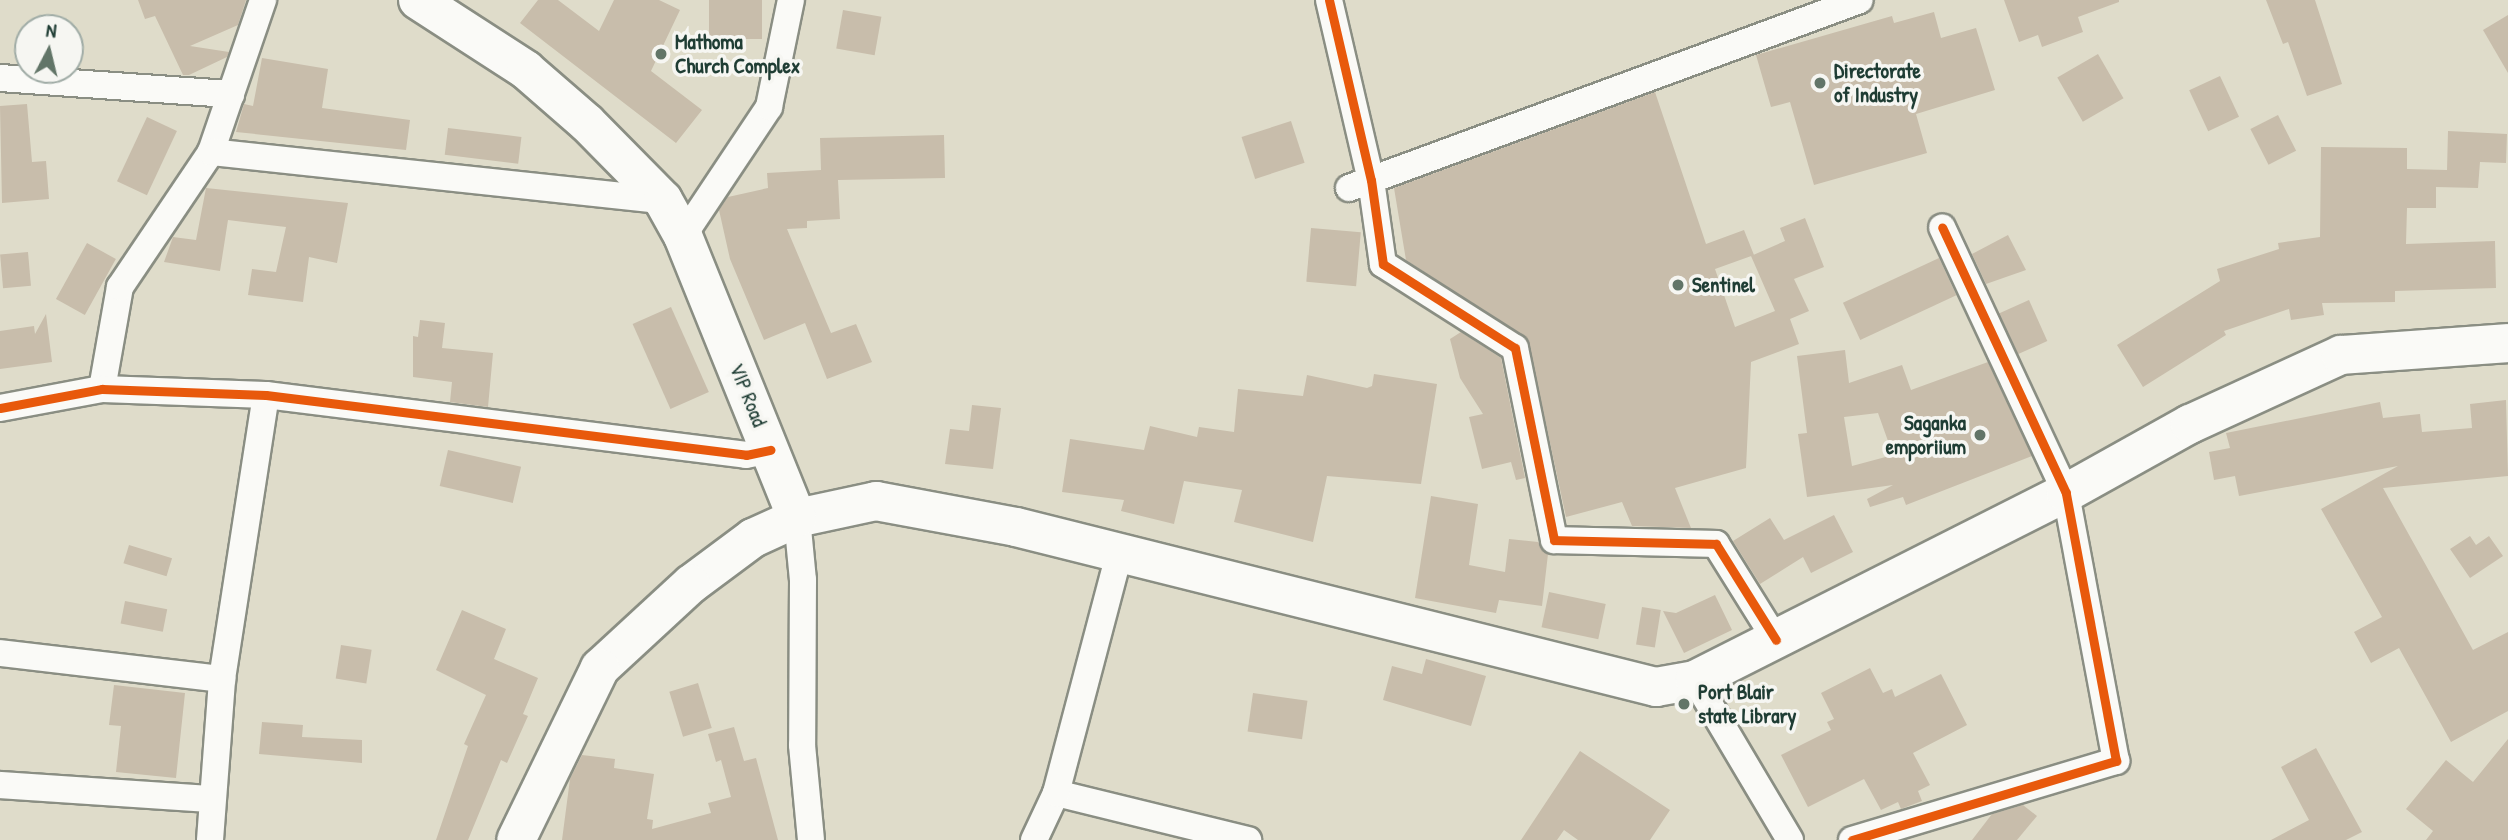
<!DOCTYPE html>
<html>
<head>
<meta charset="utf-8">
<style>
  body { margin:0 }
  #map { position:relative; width:2508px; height:840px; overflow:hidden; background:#dfdcca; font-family:"Patrick Hand",sans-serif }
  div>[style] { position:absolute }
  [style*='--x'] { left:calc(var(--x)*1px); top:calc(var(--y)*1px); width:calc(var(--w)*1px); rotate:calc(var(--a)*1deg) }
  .building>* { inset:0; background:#c8bdab; transform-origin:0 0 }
  .roads { filter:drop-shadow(2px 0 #8a8e83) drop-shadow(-2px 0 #8a8e83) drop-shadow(0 2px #8a8e83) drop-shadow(0 -2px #8a8e83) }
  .street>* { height:26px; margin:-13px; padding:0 13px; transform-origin:13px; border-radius:13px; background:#fafaf7 }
  .primary>* { height:38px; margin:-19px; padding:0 19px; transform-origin:19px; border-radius:19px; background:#fafaf7 }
  .highway>* { height:38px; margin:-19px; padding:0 19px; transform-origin:19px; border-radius:19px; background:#fafaf7 }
  .cycleway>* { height:9px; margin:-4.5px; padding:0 4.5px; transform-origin:4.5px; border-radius:4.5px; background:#e8590c }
  .dots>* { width:19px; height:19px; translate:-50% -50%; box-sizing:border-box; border:4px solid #f6f6f2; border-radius:50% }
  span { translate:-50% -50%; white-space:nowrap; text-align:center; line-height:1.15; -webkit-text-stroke:7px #f6f6f2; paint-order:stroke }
  .poi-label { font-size:21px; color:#1f3d34; font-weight:700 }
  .left { translate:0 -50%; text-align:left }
  .right { translate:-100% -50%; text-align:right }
  .street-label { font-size:21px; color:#1f3d34 }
  .north { position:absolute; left:14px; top:14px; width:70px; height:70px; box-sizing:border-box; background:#f6f6f2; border:2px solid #a0aca6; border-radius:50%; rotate:7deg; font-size:19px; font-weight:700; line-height:28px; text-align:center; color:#1f3d34 }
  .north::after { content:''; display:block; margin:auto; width:24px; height:32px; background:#627568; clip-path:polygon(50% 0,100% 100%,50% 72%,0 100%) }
</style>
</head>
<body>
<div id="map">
  <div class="building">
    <div style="clip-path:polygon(138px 0,246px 0,238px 25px,190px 46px,229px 52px,227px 57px,189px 75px,183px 75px,155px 16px,145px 19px)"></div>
    <div style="clip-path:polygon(538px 0,558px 0,599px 31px,614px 0,659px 0,680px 10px,651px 71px,702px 110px,676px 143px,520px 23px)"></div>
    <div style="left:709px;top:0;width:53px;height:39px"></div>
    <div style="clip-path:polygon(2004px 0,2119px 0,2119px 2px,2078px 17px,2083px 32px,2042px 47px,2038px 35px,2019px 42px)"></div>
    <div style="clip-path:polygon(2266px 0,2315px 0,2342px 84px,2307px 96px,2288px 42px,2283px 44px)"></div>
    <div style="left:843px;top:10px;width:39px;height:39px;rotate:10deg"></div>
    <div style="clip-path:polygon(1934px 12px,1941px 38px,1976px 28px,1995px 90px,1916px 114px,1927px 153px,1814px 185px,1790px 102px,1771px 107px,1756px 55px,1892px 16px,1894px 23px)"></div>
    <div style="clip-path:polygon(2508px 15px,2508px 73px,2483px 30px)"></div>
    <div style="left:2098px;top:54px;width:51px;height:47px;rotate:60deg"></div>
    <div style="clip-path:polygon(262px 58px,328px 69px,322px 108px,410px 120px,406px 150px,236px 132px,244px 104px,253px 106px)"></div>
    <div style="left:2220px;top:76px;width:45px;height:34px;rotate:65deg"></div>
    <div style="clip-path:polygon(1655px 92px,1706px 244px,1744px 230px,1754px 255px,1715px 269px,1735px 327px,1775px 311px,1751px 256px,1785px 241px,1780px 228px,1805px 218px,1824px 267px,1794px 279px,1809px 311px,1790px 319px,1799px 344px,1751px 362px,1746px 468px,1675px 488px,1691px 528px,1632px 526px,1622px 502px,1566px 517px,1528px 340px,1406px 260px,1394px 188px)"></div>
    <div style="clip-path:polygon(27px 104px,32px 162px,46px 161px,49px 199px,2px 203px,0 106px)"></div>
    <div style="left:2278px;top:115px;width:40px;height:31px;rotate:63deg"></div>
    <div style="left:147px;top:117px;width:33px;height:71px;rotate:25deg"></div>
    <div style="left:1291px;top:121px;width:44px;height:52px;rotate:72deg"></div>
    <div style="left:448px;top:128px;width:74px;height:27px;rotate:7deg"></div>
    <div style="clip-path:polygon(2448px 131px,2507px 134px,2506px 163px,2480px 162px,2478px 188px,2436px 187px,2436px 208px,2407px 208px,2406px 244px,2495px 241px,2496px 288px,2395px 291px,2395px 302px,2322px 303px,2324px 315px,2291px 320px,2289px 309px,2224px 331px,2226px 335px,2143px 387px,2117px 345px,2220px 281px,2217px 269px,2279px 249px,2278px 243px,2320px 237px,2321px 147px,2407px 148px,2407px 169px,2447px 170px)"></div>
    <div style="clip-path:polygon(944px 135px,945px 178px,838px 180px,840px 219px,807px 221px,807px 228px,787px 229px,831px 333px,856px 324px,872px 362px,827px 379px,805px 323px,764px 340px,730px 259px,719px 210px,728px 197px,768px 188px,767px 173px,821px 170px,820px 138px)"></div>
    <div style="clip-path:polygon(206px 188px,348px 203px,337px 263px,309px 257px,303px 302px,248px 295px,252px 269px,276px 272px,286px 227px,228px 220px,220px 271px,164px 262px,173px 237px,196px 240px)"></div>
    <div style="left:1311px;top:228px;width:50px;height:54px;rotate:5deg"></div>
    <div style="clip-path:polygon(2008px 235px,2026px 270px,1986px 284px,1972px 254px)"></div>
    <div style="left:87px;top:243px;width:33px;height:64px;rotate:29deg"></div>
    <div style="left:28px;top:252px;width:34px;height:28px;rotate:85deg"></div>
    <div style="left:1939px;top:258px;width:41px;height:106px;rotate:65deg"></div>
    <div style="left:2029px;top:300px;width:45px;height:33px;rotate:66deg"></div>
    <div style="left:671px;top:307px;width:93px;height:42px;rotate:66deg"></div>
    <div style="clip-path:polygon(46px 314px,52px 362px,0 369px,0 331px,34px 326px,35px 334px)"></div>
    <div style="clip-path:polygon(420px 320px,445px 323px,442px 348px,493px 353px,488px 407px,450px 402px,452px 382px,413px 377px,413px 336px,418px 337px)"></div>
    <div style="clip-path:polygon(1461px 332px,1501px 358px,1525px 478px,1516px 480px,1511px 462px,1482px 469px,1469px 417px,1483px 414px,1460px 378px,1450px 339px)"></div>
    <div style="clip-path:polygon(evenodd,1845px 350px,1849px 383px,1902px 365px,1911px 390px,1988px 362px,2032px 456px,1906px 505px,1903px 497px,1870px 507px,1867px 499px,1893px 485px,1807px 497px,1798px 434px,1807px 433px,1797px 356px,1845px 350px,1878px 413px,1893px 455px,1852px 466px,1844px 417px,1878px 413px)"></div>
    <div style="clip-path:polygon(1374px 374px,1437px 384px,1421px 484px,1327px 476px,1313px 542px,1234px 522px,1242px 490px,1184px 481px,1174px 524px,1121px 511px,1124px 500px,1062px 492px,1070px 439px,1144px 450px,1150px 426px,1197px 437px,1199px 427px,1234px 432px,1238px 389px,1303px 396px,1307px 375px,1367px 388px,1372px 386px)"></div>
    <div style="clip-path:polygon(2506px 400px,2508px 476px,2383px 488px,2473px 650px,2508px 632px,2508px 711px,2451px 742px,2399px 648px,2371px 663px,2354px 632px,2382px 617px,2321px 509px,2398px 466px,2239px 496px,2235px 476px,2214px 480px,2209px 452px,2230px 448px,2226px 433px,2380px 402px,2383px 418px,2420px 414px,2422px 432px,2472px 428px,2470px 404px)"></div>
    <div style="clip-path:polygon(972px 405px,1001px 408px,993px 469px,945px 464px,950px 429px,969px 431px)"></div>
    <div style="left:448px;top:450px;width:75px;height:37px;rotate:13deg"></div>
    <div style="clip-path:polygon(1431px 496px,1478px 504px,1469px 565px,1505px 572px,1509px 539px,1538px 542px,1548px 554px,1542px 606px,1499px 600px,1496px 613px,1415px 598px)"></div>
    <div style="clip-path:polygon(1834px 515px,1853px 552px,1811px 573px,1803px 557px,1760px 584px,1733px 541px,1770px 518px,1784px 540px)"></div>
    <div style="clip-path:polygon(2470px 536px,2476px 545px,2489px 536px,2503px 556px,2470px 578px,2450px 549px)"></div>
    <div style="left:129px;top:545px;width:45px;height:19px;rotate:17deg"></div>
    <div style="left:1549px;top:592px;width:58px;height:36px;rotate:12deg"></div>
    <div style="clip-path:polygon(1715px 595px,1732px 630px,1684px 653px,1663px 611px,1676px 613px)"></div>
    <div style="left:125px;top:601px;width:43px;height:23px;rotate:11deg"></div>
    <div style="left:1642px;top:607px;width:19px;height:38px;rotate:9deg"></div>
    <div style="clip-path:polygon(462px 610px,506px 629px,494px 659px,538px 678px,523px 714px,528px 716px,507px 763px,501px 760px,468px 840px,436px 840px,468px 746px,464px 744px,486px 695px,436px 670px)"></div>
    <div style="left:341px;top:645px;width:31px;height:34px;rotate:9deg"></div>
    <div style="clip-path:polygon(1426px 659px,1486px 676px,1471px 726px,1383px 700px,1392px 666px,1422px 674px)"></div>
    <div style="clip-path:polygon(1870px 668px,1883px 693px,1892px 689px,1895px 697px,1941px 674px,1967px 725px,1913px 753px,1930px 785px,1918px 791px,1922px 801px,1901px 809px,1898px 802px,1881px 810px,1864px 779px,1808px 807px,1781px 755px,1831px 730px,1827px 722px,1834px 719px,1821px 693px)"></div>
    <div style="left:698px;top:683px;width:47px;height:30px;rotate:73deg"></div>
    <div style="clip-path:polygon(114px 685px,185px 693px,176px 778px,116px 772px,121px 726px,109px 725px)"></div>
    <div style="left:1253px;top:693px;width:55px;height:39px;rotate:8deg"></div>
    <div style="clip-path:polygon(262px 722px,303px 725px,302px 737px,362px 740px,362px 763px,259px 754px)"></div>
    <div style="clip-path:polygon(734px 727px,744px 761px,756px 758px,778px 840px,562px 840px,570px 779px,582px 755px,615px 759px,614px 768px,654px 774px,647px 819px,653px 820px,652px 829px,711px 813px,708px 803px,731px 797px,721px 760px,716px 762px,708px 734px)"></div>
    <div style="clip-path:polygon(2508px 739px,2508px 840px,2426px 840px,2433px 831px,2406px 809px,2446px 760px,2473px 782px)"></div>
    <div style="clip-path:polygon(2316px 748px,2362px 832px,2346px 840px,2271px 840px,2309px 820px,2281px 767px)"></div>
    <div style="clip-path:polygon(1580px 751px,1670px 810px,1650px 840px,1578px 840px,1564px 830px,1557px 840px,1521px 840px)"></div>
    <div style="clip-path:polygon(2023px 805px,2037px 816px,2017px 840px,1972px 840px,1992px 814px)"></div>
  </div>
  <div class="roads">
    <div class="street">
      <div style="--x:1329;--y:0;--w:185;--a:76.9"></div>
      <div style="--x:1371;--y:180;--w:85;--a:81.9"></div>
      <div style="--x:1383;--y:264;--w:156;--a:32.5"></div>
      <div style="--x:1515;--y:348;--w:196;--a:78.5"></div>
      <div style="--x:1554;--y:540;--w:162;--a:1.4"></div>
      <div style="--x:1716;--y:544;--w:113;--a:58"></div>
      <div style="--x:0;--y:78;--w:232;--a:4"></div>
      <div style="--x:211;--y:152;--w:161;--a:-71.1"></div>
      <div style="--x:1349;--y:188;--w:544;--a:-20.2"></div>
      <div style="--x:683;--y:236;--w:155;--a:-56.3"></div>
      <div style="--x:769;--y:107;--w:109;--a:-78.4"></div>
      <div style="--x:102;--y:389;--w:104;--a:-80"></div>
      <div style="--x:120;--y:287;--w:163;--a:-56"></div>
      <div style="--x:211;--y:152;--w:455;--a:6.1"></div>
      <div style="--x:0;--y:408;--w:104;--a:-10.6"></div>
      <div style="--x:102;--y:389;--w:164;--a:2.1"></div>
      <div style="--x:266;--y:395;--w:484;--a:7.1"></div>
      <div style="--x:746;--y:455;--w:25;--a:-12"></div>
      <div style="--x:797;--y:518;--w:62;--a:84.5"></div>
      <div style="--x:803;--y:580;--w:165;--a:90.3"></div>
      <div style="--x:802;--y:745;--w:95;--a:84.6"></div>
      <div style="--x:0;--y:653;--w:224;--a:6.7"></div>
      <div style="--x:1695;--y:680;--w:186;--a:59.3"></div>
      <div style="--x:0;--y:785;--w:212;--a:3.8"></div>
      <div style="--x:1056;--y:793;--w:198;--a:13.8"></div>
      <div style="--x:210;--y:840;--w:161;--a:-85.7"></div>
      <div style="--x:222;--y:679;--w:287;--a:-81.2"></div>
      <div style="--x:1034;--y:840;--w:52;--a:-64.9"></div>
      <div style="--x:1056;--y:793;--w:247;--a:-75.2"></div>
      <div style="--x:1852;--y:840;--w:276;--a:-16.7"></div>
      <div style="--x:2116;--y:761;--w:273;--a:-100.6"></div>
      <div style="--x:2066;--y:493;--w:293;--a:-115"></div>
    </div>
    <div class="primary">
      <div style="--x:797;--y:518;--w:81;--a:-12.1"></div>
      <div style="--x:876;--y:501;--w:142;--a:10.5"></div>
      <div style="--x:1016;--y:527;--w:660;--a:14.04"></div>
      <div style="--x:1656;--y:687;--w:40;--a:-10"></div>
      <div style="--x:1695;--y:680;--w:415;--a:-26.8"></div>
      <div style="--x:2066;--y:493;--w:142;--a:-29.1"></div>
      <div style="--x:2190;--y:424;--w:166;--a:-24.6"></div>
      <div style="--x:2341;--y:355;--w:167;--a:-4.1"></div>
    </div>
    <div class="highway">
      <div style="--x:418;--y:0;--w:129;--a:32.9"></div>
      <div style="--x:526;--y:70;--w:81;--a:41"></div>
      <div style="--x:587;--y:123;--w:108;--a:45.4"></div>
      <div style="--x:663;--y:200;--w:41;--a:60.9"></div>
      <div style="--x:683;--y:236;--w:304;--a:68"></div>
      <div style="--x:797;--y:518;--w:48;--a:155.6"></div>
      <div style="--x:753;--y:538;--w:77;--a:143.4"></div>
      <div style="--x:691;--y:584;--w:124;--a:137.3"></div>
      <div style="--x:600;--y:668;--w:191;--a:116"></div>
    </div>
  </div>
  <div class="cycleway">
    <div style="--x:1329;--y:0;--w:185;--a:76.9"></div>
    <div style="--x:1371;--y:180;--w:85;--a:81.9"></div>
    <div style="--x:1383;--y:264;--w:156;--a:32.5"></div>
    <div style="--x:1515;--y:348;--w:196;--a:78.5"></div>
    <div style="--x:1554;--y:540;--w:162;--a:1.4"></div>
    <div style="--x:1716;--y:544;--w:113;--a:58"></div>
    <div style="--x:0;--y:408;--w:104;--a:-10.6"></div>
    <div style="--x:102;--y:389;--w:164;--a:2.1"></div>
    <div style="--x:266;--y:395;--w:484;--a:7.1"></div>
    <div style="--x:746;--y:455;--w:25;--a:-12"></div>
    <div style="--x:1852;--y:840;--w:276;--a:-16.7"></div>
    <div style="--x:2116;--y:761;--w:273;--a:-100.6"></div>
    <div style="--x:2066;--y:493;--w:293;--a:-115"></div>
  </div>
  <div class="dots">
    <div style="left:661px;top:54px;background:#627568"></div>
    <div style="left:1820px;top:83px;background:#627568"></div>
    <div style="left:1678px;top:285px;background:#627568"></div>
    <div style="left:1980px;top:435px;background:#627568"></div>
    <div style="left:1684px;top:704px;background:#627568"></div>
  </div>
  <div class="poi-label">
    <span class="left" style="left:675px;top:54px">Mathoma<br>Church Complex</span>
    <span class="left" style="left:1834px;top:83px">Directorate<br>of Industry</span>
    <span class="left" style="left:1692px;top:285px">Sentinel</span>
    <span class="right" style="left:1966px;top:435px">Saganka<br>emporiium</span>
    <span class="left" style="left:1698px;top:704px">Port Blair<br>state Library</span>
  </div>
  <div class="street-label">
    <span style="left:748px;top:395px;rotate:68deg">VIP Road</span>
  </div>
  <div class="north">N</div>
</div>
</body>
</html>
